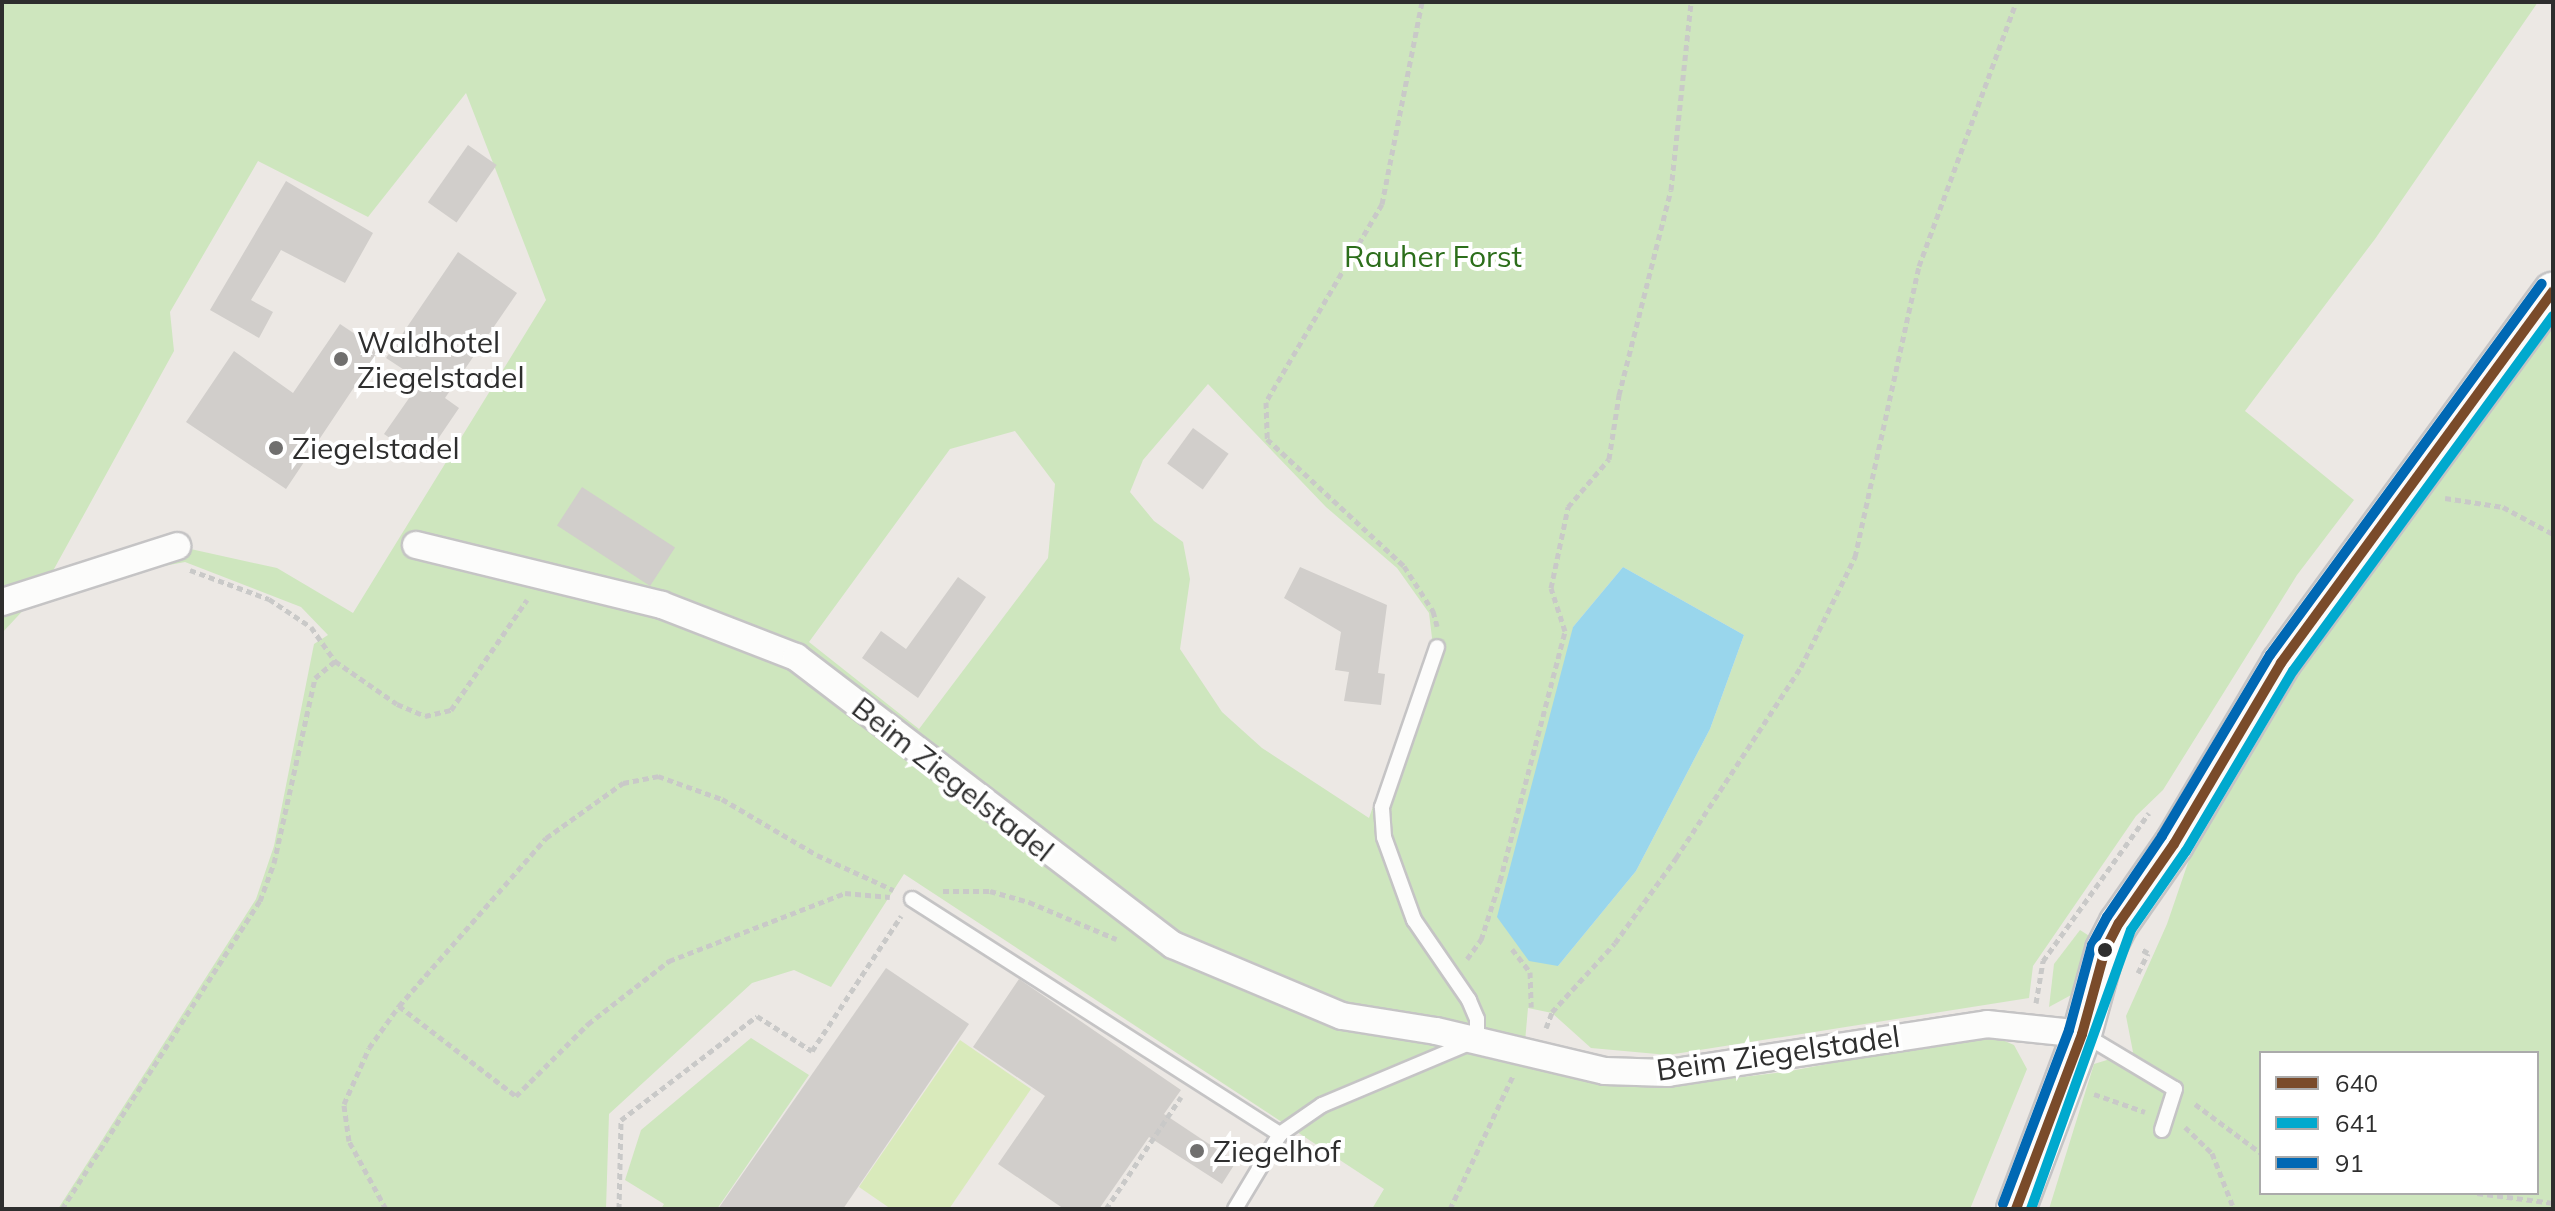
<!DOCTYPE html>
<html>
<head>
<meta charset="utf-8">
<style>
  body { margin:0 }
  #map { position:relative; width:2555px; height:1211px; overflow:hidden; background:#ece8e4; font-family:Mulish,sans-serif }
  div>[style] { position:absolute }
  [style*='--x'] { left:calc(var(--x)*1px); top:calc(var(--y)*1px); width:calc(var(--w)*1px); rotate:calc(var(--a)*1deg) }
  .green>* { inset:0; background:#cee6be }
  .pitch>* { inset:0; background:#d9eabb }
  .water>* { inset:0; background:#99d6ec }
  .building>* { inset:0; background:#d1cecb; transform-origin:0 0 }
  .path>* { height:5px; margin-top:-2.5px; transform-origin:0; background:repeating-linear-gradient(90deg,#c9c9c8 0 6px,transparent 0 10px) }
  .roads { filter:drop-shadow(2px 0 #c5c4c5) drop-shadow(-2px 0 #c5c4c5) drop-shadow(0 2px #c5c4c5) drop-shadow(0 -2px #c5c4c5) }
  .lane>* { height:14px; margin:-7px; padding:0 7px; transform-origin:7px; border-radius:7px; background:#fcfcfb }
  .street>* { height:26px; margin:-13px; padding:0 13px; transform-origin:13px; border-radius:13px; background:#fcfcfb }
  .secondary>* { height:38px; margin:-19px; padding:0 19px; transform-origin:19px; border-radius:19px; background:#fcfcfb }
  .bus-1>* { height:10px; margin:-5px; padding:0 5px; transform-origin:5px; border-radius:5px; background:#7a4b2a }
  .bus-2>* { height:10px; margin:-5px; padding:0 5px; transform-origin:5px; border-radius:5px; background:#00a9ce }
  .bus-3>* { height:10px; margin:-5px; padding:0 5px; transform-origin:5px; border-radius:5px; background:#0068b4 }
  .dots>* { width:22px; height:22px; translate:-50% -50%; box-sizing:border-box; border:4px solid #fff; border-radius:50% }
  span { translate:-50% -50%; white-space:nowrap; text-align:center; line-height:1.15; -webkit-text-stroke:8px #fff; paint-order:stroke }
  .park-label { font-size:30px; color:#2c6e1b }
  .poi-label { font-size:30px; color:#2e2e2e }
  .left { translate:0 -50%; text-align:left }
  .street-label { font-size:30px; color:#2e2e2e }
  .frame { position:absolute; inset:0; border:4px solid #2e2e2e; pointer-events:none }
  .legend { position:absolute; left:2259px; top:1051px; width:280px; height:144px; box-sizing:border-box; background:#fff; border:2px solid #ababab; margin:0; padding:10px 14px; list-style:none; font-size:24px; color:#2e2e2e }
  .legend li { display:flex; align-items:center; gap:16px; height:40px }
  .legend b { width:40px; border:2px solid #ababab }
</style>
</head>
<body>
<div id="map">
  <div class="green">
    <div style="clip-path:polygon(evenodd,2px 2px,2538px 2px,2375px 239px,2245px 411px,2354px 500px,2297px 575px,2163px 790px,2136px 816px,2033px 966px,2029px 998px,1668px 1055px,1591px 1048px,1552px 1013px,1528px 1008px,1524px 1053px,1542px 1070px,1613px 1082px,1685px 1084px,1785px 1072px,1964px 1038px,1993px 1036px,2014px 1045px,2027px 1069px,1970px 1209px,1372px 1209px,1384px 1189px,904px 874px,831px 987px,794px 970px,752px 983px,609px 1114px,606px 1209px,58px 1209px,256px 899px,274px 846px,314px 644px,328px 635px,301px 607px,185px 562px,153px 568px,144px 555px,177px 546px,277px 568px,353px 613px,546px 300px,466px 93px,368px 217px,258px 161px,170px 312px,174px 351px,43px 589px,2px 633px,2px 2px,1208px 384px,1326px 507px,1397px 568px,1429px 613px,1432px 638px,1369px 818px,1262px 748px,1222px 712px,1180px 649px,1190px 579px,1183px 542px,1154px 521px,1130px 492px,1143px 460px,1208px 384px,2px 2px,1015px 431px,1055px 484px,1048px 558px,919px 729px,809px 642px,950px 449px,1015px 431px,2px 2px,1623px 567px,1744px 635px,1710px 729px,1636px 871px,1558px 966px,1573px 627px,1623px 567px)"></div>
    <div style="clip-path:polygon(evenodd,2553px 324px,2553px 1209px,2049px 1209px,2094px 1064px,2133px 1052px,2126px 1016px,2167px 924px,2192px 851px,2269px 717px,2414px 508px,2553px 324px,2261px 1053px,2537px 1053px,2537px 1193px,2261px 1193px,2261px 1053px)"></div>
    <div style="clip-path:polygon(2080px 930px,2094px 939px,2073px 994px,2049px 1007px,2054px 964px)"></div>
    <div style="clip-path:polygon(751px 1038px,809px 1075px,717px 1209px,661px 1209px,664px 1204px,625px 1180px,641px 1130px)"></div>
  </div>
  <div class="pitch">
    <div style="clip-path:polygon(960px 1040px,1031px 1089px,949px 1209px,891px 1209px,859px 1187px)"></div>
  </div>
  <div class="water">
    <div style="clip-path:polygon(1623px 567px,1744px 635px,1710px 729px,1636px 871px,1558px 966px,1529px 961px,1497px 917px,1573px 627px)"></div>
  </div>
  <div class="building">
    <div style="left:468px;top:145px;width:35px;height:70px;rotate:35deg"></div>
    <div style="clip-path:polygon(286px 181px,373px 233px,345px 283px,281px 250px,251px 300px,273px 312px,259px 338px,210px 310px)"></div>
    <div style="clip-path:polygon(458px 252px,517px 293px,445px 398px,459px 408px,423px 461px,384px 434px,421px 381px,386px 358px)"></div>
    <div style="clip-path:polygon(340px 324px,379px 350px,286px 489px,186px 422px,234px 351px,293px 393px)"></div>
    <div style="left:1193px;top:428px;width:44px;height:44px;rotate:36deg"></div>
    <div style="left:582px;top:487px;width:111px;height:46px;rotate:33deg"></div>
    <div style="clip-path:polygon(1300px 567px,1387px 605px,1378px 673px,1385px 674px,1381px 705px,1344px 701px,1349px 672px,1335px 670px,1341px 632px,1284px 598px)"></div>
    <div style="clip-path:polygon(958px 577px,986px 597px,918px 698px,862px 658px,881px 631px,906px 649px)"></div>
    <div style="clip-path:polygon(886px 968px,969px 1024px,843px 1209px,718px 1209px)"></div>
    <div style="clip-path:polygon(1019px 979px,1181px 1090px,1164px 1114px,1236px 1162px,1222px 1184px,1149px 1137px,1099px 1209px,1064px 1209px,998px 1164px,1045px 1096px,973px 1047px)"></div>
  </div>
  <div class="path">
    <div style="--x:1422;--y:2;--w:206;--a:101.2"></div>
    <div style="--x:1382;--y:204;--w:229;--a:120.4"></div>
    <div style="--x:1266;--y:402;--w:37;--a:88"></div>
    <div style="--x:1267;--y:439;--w:187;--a:42.8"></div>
    <div style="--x:1404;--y:566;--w:54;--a:57.2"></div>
    <div style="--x:1433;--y:611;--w:16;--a:75"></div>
    <div style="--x:2445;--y:498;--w:59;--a:8.8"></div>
    <div style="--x:2503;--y:507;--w:57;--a:28.4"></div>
    <div style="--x:190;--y:570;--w:84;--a:20.2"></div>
    <div style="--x:269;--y:599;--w:50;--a:33.7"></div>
    <div style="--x:311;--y:627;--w:42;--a:54.8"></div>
    <div style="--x:335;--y:661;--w:75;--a:34.7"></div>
    <div style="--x:397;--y:704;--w:30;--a:23"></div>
    <div style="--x:425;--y:716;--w:27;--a:-13"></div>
    <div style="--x:451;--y:710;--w:134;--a:-55.4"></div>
    <div style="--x:943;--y:891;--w:47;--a:0"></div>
    <div style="--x:990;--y:891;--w:41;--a:15.8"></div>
    <div style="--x:1029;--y:902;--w:95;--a:23"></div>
    <div style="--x:1512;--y:949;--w:29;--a:52"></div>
    <div style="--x:1530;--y:972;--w:35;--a:88"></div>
    <div style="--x:1467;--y:959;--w:24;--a:-54"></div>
    <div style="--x:1481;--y:940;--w:62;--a:-72.1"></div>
    <div style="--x:1500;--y:881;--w:258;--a:-75.4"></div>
    <div style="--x:1565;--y:631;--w:45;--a:-108"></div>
    <div style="--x:1551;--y:588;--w:83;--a:-78.1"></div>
    <div style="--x:1568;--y:507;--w:63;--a:-49.5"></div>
    <div style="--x:1609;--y:459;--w:65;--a:-81.1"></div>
    <div style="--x:1619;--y:395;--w:211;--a:-75.8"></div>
    <div style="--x:1671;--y:190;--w:189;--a:-83.9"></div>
    <div style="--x:2138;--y:973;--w:22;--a:-63"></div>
    <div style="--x:2148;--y:953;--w:8;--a:-150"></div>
    <div style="--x:2036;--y:1003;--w:43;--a:-80.5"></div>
    <div style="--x:2043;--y:961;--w:182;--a:-54.4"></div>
    <div style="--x:399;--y:1006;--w:148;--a:37.6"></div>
    <div style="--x:516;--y:1096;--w:102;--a:-45"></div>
    <div style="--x:588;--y:1024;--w:103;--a:-37.9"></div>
    <div style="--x:669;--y:961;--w:189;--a:-21.1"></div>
    <div style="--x:845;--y:893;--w:45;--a:5.1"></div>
    <div style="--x:1546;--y:1028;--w:17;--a:-69"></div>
    <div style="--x:1552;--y:1012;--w:93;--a:-47.6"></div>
    <div style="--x:1615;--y:943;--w:105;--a:-54.3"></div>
    <div style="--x:1676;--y:858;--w:228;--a:-56.8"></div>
    <div style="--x:1801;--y:667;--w:123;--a:-63.9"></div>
    <div style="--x:1855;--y:557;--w:298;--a:-77.6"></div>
    <div style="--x:1919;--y:266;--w:281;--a:-69.8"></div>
    <div style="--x:2094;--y:1094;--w:54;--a:19.4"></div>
    <div style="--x:2195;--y:1104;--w:82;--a:36.6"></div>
    <div style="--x:2185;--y:1127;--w:37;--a:44"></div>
    <div style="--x:2212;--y:1153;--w:60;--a:68.6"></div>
    <div style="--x:2477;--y:1193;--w:77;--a:7.5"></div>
    <div style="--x:62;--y:1209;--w:366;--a:-57.3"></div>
    <div style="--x:260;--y:901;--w:40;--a:-69.8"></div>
    <div style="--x:274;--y:863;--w:189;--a:-77.5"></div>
    <div style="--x:315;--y:678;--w:26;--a:-40"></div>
    <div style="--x:386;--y:1209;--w:77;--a:-118.6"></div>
    <div style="--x:349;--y:1141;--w:37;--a:-98"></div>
    <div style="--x:344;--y:1104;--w:61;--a:-65.9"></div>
    <div style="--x:369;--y:1048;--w:52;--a:-54.5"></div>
    <div style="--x:399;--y:1006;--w:223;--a:-48.8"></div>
    <div style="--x:546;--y:838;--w:95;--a:-35.5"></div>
    <div style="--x:623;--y:783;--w:36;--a:-11"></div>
    <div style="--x:658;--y:776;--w:68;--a:19.8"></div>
    <div style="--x:722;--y:799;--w:110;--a:30.5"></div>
    <div style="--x:817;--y:855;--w:84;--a:24.7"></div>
    <div style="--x:619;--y:1209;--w:89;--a:-88.7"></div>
    <div style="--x:621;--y:1120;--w:171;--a:-37.4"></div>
    <div style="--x:757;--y:1016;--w:65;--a:32.5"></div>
    <div style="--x:812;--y:1051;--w:162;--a:-56.6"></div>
    <div style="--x:1106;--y:1209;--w:135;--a:-56.2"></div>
    <div style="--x:1450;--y:1209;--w:147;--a:-64.7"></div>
  </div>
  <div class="roads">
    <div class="lane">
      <div style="--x:912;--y:899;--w:437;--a:32.6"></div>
      <div style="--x:2083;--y:1034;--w:107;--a:30.9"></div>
      <div style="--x:2175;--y:1089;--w:43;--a:107.6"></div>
      <div style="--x:1235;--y:1209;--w:87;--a:-59"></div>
      <div style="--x:1280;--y:1134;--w:51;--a:-34.6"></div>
      <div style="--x:1322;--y:1105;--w:168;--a:-22.8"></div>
      <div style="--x:1477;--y:1040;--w:21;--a:-90"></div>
      <div style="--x:1477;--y:1019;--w:21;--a:-113"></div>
      <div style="--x:1469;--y:1000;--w:97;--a:-124.5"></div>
      <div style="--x:1414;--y:920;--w:88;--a:-109.9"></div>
      <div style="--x:1384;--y:837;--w:30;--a:-94"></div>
      <div style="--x:1382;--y:807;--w:169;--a:-71"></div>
    </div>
    <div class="street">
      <div style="--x:416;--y:545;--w:253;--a:13.7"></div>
      <div style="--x:662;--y:605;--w:144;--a:21.2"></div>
      <div style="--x:796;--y:657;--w:474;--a:37.4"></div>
      <div style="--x:1173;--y:945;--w:183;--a:22.8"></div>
      <div style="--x:1342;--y:1016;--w:95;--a:9.1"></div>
      <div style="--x:1436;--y:1031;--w:174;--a:13.3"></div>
      <div style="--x:1605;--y:1071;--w:63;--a:1.8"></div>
      <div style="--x:1668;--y:1073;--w:323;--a:-8.7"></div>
      <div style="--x:1987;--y:1024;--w:96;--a:6"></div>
      <div style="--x:2;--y:602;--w:184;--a:-17.7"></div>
    </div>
    <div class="secondary">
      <div style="--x:2016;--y:1209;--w:187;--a:-69.3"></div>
      <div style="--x:2082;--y:1034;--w:87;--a:-74.7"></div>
      <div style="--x:2105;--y:950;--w:30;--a:-63"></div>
      <div style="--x:2119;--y:923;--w:96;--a:-55.2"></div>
      <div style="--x:2174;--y:844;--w:210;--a:-59.4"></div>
      <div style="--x:2281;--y:663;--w:460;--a:-53.8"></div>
    </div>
  </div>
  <div class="bus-1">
    <div style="--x:2016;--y:1209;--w:187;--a:-69.3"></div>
    <div style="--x:2082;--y:1034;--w:87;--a:-74.7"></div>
    <div style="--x:2105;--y:950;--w:30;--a:-63"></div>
    <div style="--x:2119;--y:923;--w:96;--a:-55.2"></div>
    <div style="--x:2174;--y:844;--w:210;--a:-59.4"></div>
    <div style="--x:2281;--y:663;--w:460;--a:-53.8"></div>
  </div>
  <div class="bus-2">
    <div style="--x:2031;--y:1209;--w:296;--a:-70.3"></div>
    <div style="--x:2131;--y:930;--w:96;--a:-55.2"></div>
    <div style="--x:2186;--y:851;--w:209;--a:-59.3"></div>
    <div style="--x:2293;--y:671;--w:440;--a:-53.8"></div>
  </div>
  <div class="bus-3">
    <div style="--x:2003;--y:1204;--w:186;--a:-69.2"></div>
    <div style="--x:2069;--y:1030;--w:88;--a:-74.9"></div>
    <div style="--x:2092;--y:945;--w:32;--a:-62"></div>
    <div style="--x:2107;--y:917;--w:98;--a:-55.8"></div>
    <div style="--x:2162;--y:836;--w:211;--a:-59.2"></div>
    <div style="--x:2270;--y:655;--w:460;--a:-53.8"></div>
  </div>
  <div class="dots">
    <div style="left:341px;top:359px;background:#706f6e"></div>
    <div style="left:276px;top:448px;background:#706f6e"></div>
    <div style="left:2105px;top:950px;background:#2e2e2e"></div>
    <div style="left:1197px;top:1151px;background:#706f6e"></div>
  </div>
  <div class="park-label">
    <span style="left:1433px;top:256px">Rauher Forst</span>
  </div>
  <div class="poi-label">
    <span class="left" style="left:357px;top:359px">Waldhotel<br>Ziegelstadel</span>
    <span class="left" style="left:292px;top:448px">Ziegelstadel</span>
    <span class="left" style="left:1213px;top:1151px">Ziegelhof</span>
  </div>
  <div class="street-label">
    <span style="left:953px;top:779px;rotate:38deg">Beim Ziegelstadel</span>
    <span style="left:1778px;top:1053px;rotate:-8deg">Beim Ziegelstadel</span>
  </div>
  <div class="frame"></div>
  <ul class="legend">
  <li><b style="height:10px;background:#7a4b2a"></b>640</li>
  <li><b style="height:10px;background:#00a9ce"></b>641</li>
  <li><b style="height:10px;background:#0068b4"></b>91</li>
  </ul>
</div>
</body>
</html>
